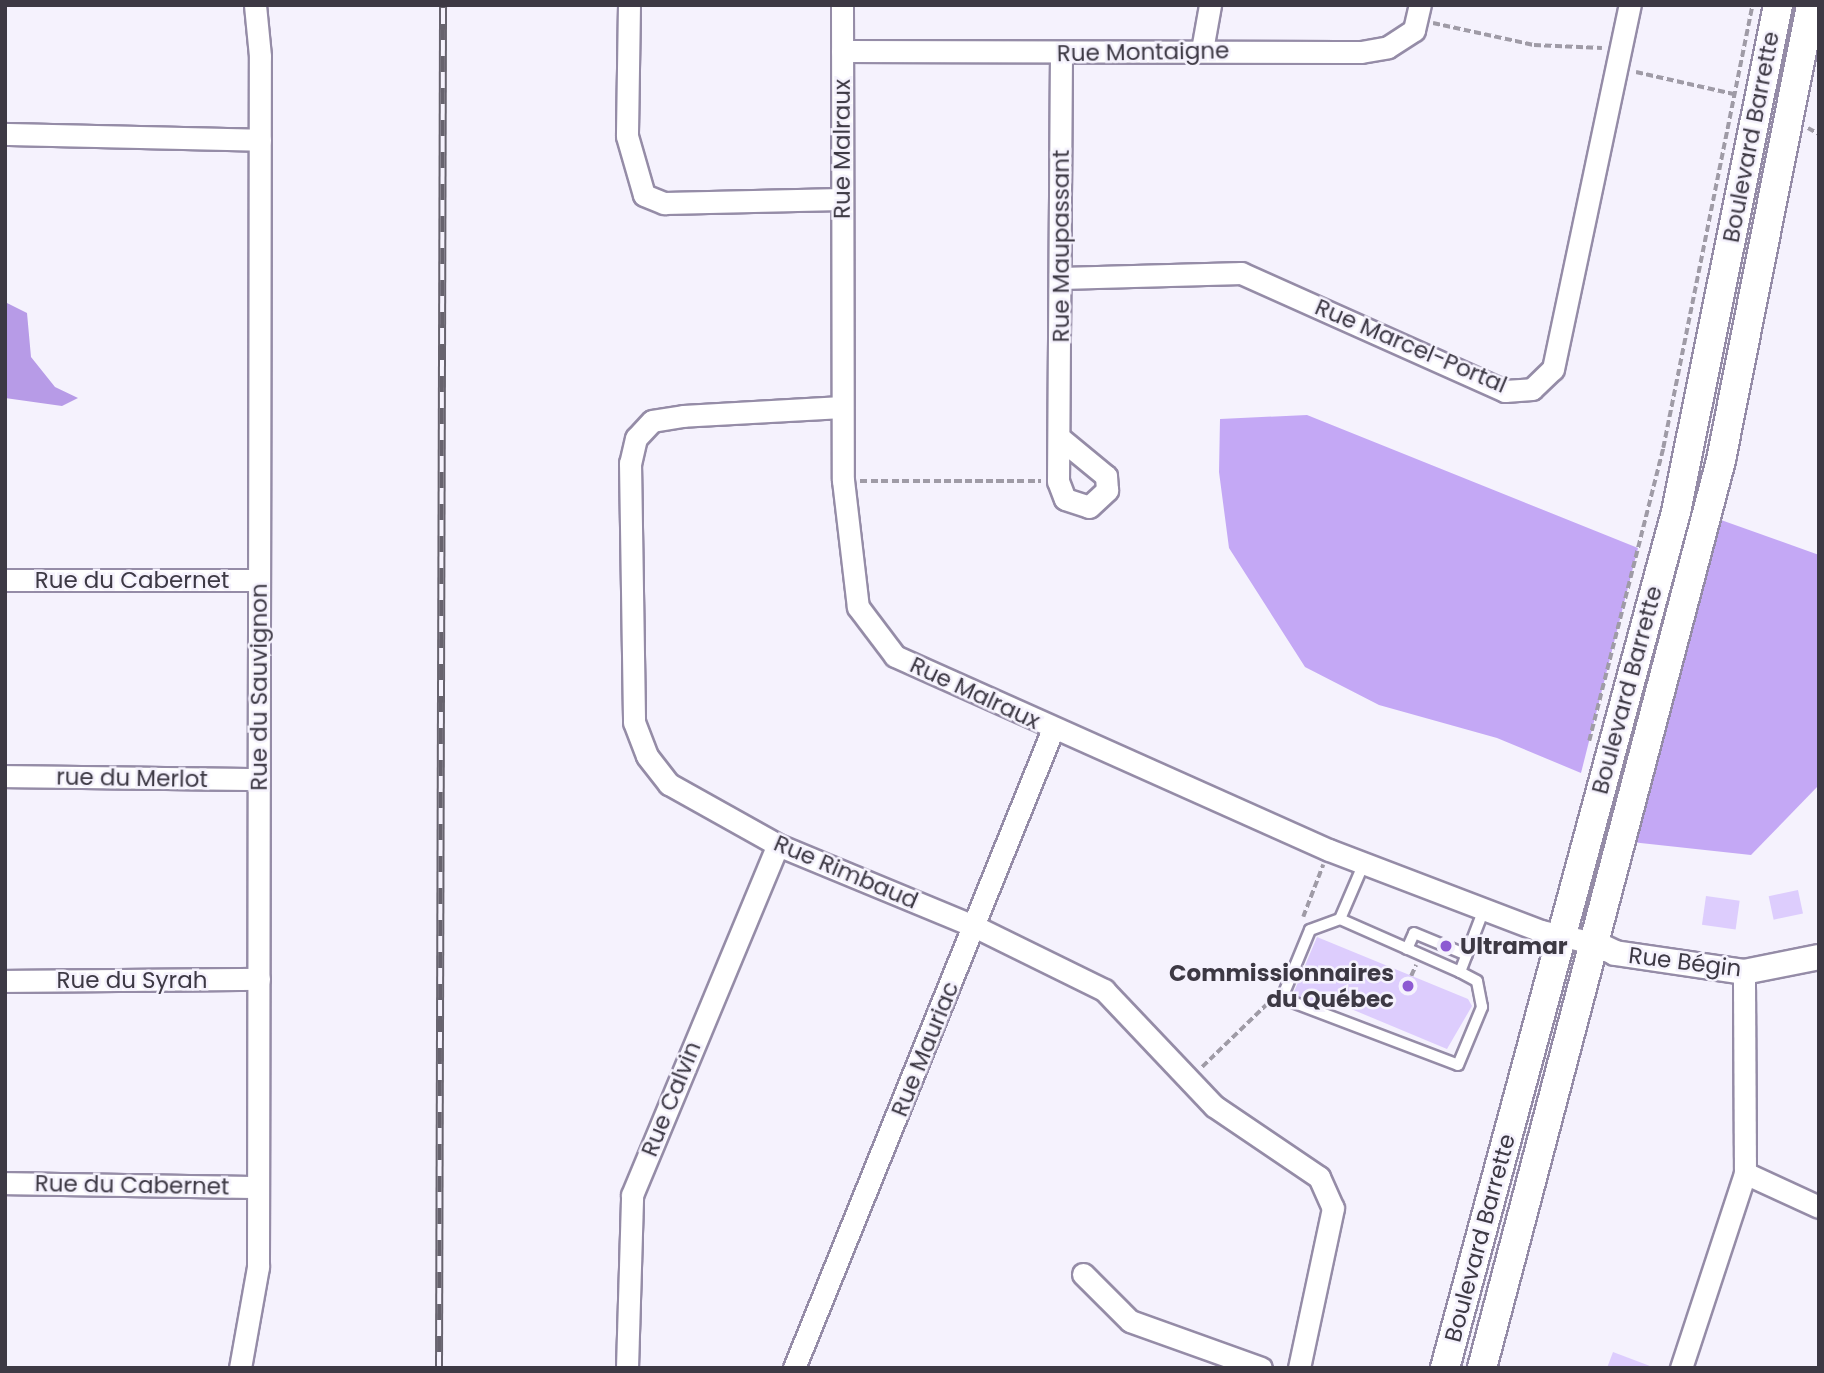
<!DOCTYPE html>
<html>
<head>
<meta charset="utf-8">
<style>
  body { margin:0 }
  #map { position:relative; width:1824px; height:1373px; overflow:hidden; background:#f5f2fd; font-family:Poppins,sans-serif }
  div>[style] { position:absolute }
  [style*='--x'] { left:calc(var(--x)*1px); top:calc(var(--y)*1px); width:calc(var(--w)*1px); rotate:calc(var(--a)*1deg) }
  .forest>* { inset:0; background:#c4a8f5 }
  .water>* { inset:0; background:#b79be7 }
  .building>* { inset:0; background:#ddcdfd; transform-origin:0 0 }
  .path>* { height:3.5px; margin-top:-1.75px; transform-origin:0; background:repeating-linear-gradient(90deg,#9f9ba6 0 7px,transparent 0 10.5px) }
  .roads { filter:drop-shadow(2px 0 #958ca7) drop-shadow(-2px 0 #958ca7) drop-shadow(0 2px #958ca7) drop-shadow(0 -2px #958ca7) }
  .service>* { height:10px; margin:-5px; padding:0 5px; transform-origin:5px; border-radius:5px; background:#fff }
  .minor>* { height:21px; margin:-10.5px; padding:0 10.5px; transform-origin:10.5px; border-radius:10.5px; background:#fff }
  .tertiary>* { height:24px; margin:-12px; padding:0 12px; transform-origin:12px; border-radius:12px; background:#fff }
  .secondary>* { height:28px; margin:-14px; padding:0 14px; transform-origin:14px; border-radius:14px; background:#fff }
  .rail>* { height:8px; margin-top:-4px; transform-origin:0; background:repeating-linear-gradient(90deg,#f5f2fd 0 16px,#67636e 0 32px); box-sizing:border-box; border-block:2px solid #67636e }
  .dots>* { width:19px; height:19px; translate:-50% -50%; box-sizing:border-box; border:4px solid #f5f2fd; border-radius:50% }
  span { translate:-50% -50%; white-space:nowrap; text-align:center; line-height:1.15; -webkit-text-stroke:5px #f5f2fd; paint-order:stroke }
  .street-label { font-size:23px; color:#3d3944 }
  .poi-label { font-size:23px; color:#3d3944; font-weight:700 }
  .left { translate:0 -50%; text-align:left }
  .right { translate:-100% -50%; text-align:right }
  .frame { position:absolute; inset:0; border:7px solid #3d3944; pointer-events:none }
</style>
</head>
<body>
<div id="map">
  <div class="forest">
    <div style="clip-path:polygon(1307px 415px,1638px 548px,1581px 773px,1497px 738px,1379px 705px,1305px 667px,1229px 548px,1219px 472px,1220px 419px)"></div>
    <div style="clip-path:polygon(1707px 515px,1819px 555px,1819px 785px,1751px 855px,1622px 841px)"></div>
  </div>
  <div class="water">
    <div style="clip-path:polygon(5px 302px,27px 313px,31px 357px,55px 387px,78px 398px,62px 406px,5px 398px)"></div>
  </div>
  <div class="building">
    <div style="left:1798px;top:890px;width:24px;height:30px;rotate:78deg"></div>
    <div style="left:1706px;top:896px;width:34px;height:29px;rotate:8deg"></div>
    <div style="clip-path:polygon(1317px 937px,1468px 999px,1472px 1006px,1447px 1049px,1332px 1001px,1329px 1007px,1293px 994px)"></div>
    <div style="clip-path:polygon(1613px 1352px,1650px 1366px,1650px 1368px,1607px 1368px)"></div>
  </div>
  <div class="path">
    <div style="--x:1433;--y:23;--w:103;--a:12.3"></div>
    <div style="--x:1534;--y:45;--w:68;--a:2.5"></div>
    <div style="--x:1636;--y:72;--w:100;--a:12.7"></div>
    <div style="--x:1808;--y:128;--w:13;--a:29"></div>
    <div style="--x:860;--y:481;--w:181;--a:0"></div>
    <div style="--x:1589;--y:741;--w:302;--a:-75.8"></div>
    <div style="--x:1663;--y:448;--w:452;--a:-78.6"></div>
    <div style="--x:1303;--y:917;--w:56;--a:-69"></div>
    <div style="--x:1411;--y:976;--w:12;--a:-66"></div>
    <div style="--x:1202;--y:1067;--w:93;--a:-44.1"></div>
  </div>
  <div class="roads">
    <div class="service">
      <div style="--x:1364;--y:863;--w:61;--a:113.2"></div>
      <div style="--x:1340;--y:919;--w:131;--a:23.8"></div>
      <div style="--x:1460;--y:972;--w:67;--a:-69.1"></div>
      <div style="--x:1340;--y:919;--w:32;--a:160"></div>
      <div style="--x:1310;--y:930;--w:74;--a:112.4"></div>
      <div style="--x:1282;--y:998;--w:188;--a:20.8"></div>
      <div style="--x:1458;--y:1065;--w:63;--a:-67.5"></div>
      <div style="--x:1482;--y:1007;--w:26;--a:-101"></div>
      <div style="--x:1477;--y:981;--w:19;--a:-152"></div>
      <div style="--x:1407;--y:949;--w:17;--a:-66"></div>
      <div style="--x:1414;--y:933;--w:57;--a:22.5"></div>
    </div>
    <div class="minor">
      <div style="--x:629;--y:5;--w:131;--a:90.9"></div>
      <div style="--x:627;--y:136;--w:61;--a:73.9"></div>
      <div style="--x:644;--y:195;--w:22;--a:22"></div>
      <div style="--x:664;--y:203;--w:178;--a:-1.3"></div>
      <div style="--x:842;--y:5;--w:475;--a:89.9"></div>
      <div style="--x:843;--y:480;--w:128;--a:83.3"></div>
      <div style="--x:858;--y:607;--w:61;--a:52.9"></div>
      <div style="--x:895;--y:656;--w:475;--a:24.1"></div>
      <div style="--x:1329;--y:850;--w:227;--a:20.9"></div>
      <div style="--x:1541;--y:931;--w:54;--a:12.8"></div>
      <div style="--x:1202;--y:50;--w:46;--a:-79.9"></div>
      <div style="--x:842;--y:51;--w:519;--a:0.11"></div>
      <div style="--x:1361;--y:52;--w:27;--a:-10"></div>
      <div style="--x:1388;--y:47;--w:31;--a:-33"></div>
      <div style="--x:1414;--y:30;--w:26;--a:-77"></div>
      <div style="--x:1061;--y:53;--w:428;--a:90.4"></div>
      <div style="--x:1058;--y:481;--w:19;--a:69"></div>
      <div style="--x:1065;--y:499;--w:25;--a:18"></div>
      <div style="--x:1089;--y:507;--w:25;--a:-43"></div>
      <div style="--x:1107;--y:490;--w:14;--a:-94"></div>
      <div style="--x:1106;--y:476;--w:58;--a:-140.6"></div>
      <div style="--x:5;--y:134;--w:255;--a:1.3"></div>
      <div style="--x:1062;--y:278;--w:179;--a:-1.6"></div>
      <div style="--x:1241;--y:273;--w:289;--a:24.1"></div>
      <div style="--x:1505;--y:391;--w:27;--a:-4"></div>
      <div style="--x:1532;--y:389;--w:29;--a:-44"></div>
      <div style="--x:1553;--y:369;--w:372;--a:-78.1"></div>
      <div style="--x:842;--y:407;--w:159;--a:176.8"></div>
      <div style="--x:683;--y:416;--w:31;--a:171"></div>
      <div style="--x:652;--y:421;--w:23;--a:133"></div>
      <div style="--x:636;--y:438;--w:26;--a:103"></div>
      <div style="--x:630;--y:463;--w:259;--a:89.1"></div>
      <div style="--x:634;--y:722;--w:36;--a:69"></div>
      <div style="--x:647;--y:756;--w:36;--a:52"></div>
      <div style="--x:669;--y:784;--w:125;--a:29.2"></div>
      <div style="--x:778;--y:845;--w:214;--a:22.5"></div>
      <div style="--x:976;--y:927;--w:143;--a:26.2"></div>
      <div style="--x:1104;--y:990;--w:160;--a:46.5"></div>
      <div style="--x:1214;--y:1106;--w:127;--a:34.1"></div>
      <div style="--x:1319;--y:1177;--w:34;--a:66"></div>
      <div style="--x:1333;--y:1208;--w:164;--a:102"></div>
      <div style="--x:5;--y:580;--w:254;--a:0"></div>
      <div style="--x:5;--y:776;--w:254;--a:0.7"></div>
      <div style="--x:5;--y:981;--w:254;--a:-0.5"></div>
      <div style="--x:1745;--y:1173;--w:81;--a:24.7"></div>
      <div style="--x:5;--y:1183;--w:253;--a:0.9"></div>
      <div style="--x:1083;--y:1274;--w:66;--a:45"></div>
      <div style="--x:1130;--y:1321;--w:139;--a:19.7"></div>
      <div style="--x:240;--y:1368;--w:103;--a:-79.9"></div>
      <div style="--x:258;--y:1267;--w:1211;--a:-89.91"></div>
      <div style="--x:260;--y:56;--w:51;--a:-95.6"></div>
      <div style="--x:627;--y:1368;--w:173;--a:-88.3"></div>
      <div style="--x:632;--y:1195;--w:379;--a:-67.4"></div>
      <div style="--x:794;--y:1368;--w:689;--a:-67.94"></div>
      <div style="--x:1681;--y:1368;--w:205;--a:-71.8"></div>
      <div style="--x:1745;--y:1173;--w:201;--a:-90.3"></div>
    </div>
    <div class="tertiary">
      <div style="--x:1594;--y:943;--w:23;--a:25"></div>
      <div style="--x:1615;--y:953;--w:130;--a:8.4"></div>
      <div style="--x:1744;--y:972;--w:76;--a:-11.3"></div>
    </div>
    <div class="secondary">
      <div style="--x:1445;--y:1368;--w:887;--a:-74.9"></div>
      <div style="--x:1676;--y:512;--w:517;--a:-78.62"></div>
      <div style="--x:1482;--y:1368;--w:939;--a:-75.25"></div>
      <div style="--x:1721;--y:460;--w:464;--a:-78.8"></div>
    </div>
  </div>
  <div class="rail">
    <div style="--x:439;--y:1368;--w:1363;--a:-89.83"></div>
  </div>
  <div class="dots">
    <div style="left:1446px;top:946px;background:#8d5ad2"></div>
    <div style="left:1408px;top:986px;background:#8d5ad2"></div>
  </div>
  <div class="street-label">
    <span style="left:1143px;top:52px;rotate:-1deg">Rue Montaigne</span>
    <span style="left:1751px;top:137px;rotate:-79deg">Boulevard Barrette</span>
    <span style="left:842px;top:149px;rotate:-90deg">Rue Malraux</span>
    <span style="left:1061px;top:246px;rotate:-90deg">Rue Maupassant</span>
    <span style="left:1411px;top:346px;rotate:23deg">Rue Marcel-Portal</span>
    <span style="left:132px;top:580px">Rue du Cabernet</span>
    <span style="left:259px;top:687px;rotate:-90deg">Rue du Sauvignon</span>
    <span style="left:1627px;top:690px;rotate:-75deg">Boulevard Barrette</span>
    <span style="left:975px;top:693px;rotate:25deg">Rue Malraux</span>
    <span style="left:132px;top:778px;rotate:1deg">rue du Merlot</span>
    <span style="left:846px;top:872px;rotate:23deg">Rue Rimbaud</span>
    <span style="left:1685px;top:962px;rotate:7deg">Rue Bégin</span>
    <span style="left:132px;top:980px">Rue du Syrah</span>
    <span style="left:925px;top:1049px;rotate:-68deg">Rue Mauriac</span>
    <span style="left:671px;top:1099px;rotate:-68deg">Rue Calvin</span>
    <span style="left:132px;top:1185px;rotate:1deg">Rue du Cabernet</span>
    <span style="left:1480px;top:1238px;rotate:-75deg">Boulevard Barrette</span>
  </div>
  <div class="poi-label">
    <span class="left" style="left:1460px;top:946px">Ultramar</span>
    <span class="right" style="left:1394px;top:986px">Commissionnaires<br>du Québec</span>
  </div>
  <div class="frame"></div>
</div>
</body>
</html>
